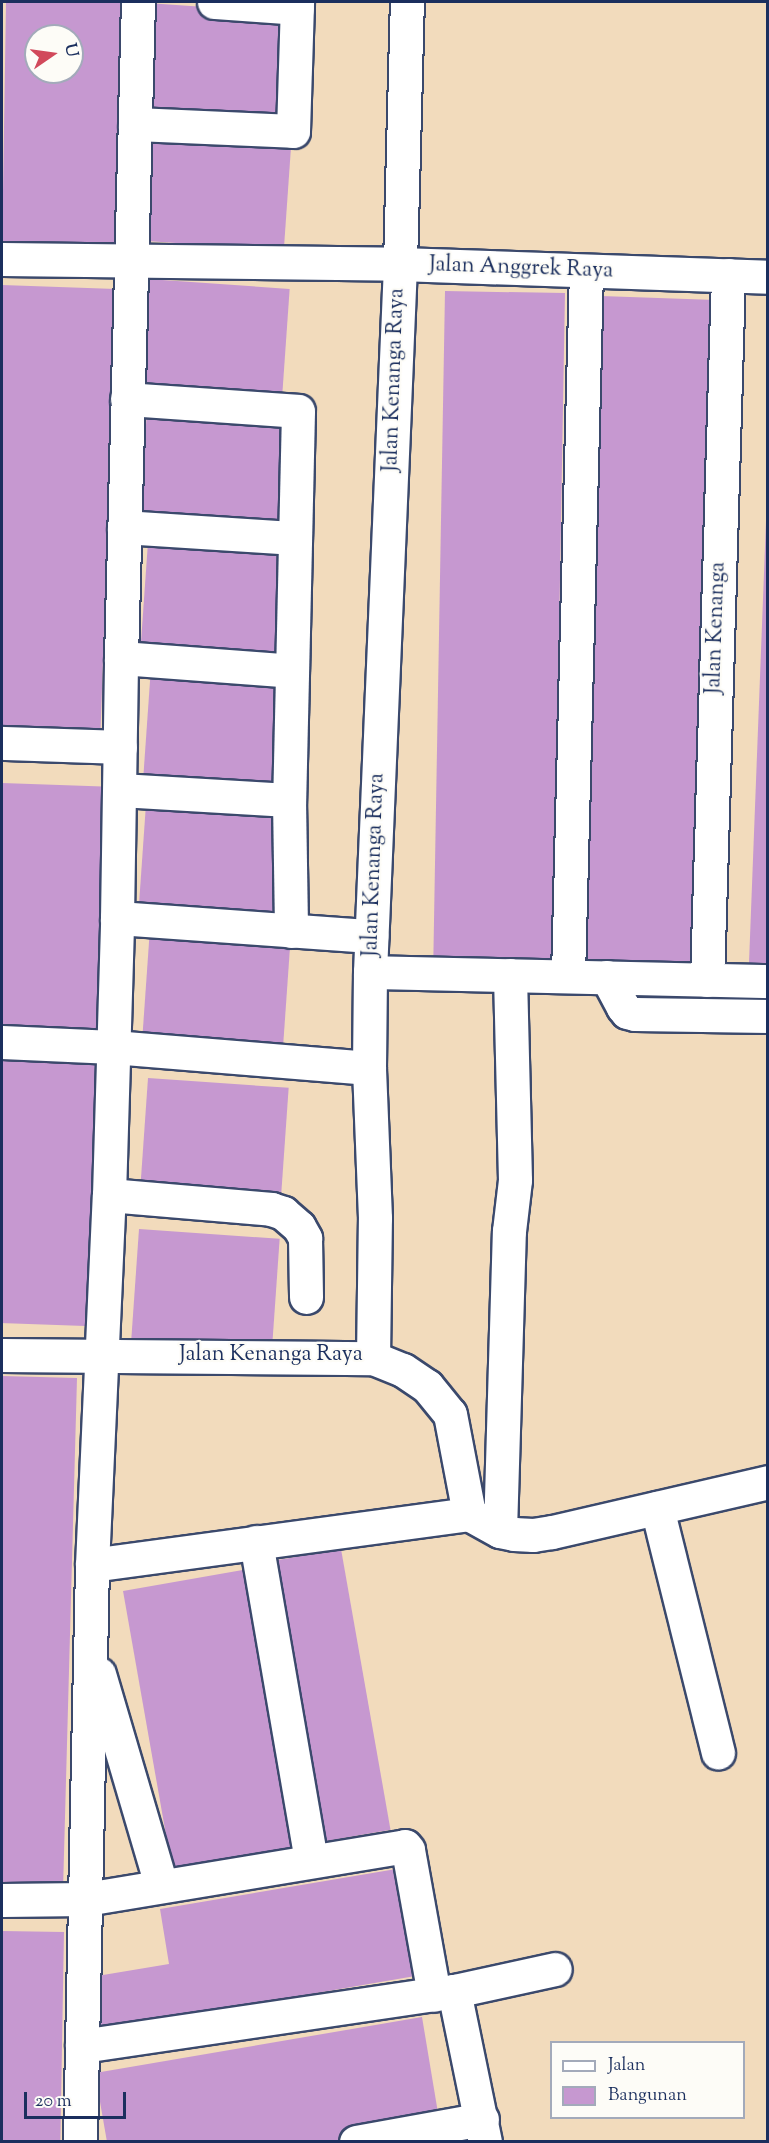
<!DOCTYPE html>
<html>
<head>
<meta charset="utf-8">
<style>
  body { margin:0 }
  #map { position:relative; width:769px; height:2143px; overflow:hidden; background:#f2dbbc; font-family:"Sorts Mill Goudy",serif }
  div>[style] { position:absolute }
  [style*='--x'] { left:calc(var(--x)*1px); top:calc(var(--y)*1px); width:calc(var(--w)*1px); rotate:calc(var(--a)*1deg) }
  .building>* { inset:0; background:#c698d0; transform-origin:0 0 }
  .roads { filter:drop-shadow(2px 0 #3b496c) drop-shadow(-2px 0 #3b496c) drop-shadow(0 2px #3b496c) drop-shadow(0 -2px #3b496c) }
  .minor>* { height:33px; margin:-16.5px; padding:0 16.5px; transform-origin:16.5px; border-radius:16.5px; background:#fff }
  span { translate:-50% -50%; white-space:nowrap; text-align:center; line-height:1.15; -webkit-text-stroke:4.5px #fdfcf7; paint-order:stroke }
  .street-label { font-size:22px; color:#1b2f5e }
  .frame { position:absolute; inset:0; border:3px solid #1b2f5e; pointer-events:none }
  .legend { position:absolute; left:550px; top:2041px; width:195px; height:78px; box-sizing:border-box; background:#fdfcf7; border:2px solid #a3aaba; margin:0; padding:8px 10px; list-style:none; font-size:18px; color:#1b2f5e }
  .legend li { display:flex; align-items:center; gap:12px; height:30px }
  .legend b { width:30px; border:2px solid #a3aaba }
  .north { position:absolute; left:24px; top:24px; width:60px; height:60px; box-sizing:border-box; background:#fdfcf7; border:2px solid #a3aaba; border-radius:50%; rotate:77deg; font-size:16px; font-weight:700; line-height:24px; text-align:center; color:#1b2f5e }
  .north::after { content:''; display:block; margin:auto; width:21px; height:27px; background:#d1495b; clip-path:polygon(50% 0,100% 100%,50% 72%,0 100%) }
  .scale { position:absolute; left:24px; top:2092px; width:102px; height:27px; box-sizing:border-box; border:3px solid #1b2f5e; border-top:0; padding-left:8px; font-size:18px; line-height:21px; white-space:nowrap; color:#1b2f5e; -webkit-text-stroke:4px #fdfcf7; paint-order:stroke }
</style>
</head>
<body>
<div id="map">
  <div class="building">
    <div style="clip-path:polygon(evenodd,6px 2px,128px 2px,121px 258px,2px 254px,6px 2px,36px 36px,72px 36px,72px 72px,36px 72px,36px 36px)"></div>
    <div style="left:147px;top:3px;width:142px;height:113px;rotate:4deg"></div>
    <div style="left:151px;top:128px;width:141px;height:113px;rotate:4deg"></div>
    <div style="left:148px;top:279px;width:142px;height:113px;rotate:4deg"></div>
    <div style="left:2px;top:285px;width:114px;height:454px;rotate:2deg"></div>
    <div style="left:445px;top:291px;width:120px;height:670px;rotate:1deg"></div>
    <div style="left:601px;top:296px;width:122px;height:670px;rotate:2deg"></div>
    <div style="left:147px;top:411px;width:141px;height:113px;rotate:4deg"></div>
    <div style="clip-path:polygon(766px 521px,768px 522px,768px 964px,749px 963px)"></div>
    <div style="left:148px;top:542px;width:141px;height:113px;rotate:4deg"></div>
    <div style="left:151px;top:667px;width:141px;height:114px;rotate:4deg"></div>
    <div style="left:2px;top:783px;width:108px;height:258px;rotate:2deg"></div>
    <div style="left:146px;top:804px;width:141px;height:114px;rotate:4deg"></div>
    <div style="left:150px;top:928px;width:141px;height:113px;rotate:4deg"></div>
    <div style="left:2px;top:1049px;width:100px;height:274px;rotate:2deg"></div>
    <div style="left:148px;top:1078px;width:141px;height:113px;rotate:4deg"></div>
    <div style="left:139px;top:1229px;width:141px;height:113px;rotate:4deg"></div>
    <div style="clip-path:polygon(2px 1376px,77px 1378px,63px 1890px,2px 1888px)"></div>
    <div style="left:341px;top:1549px;width:285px;height:71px;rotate:80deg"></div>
    <div style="left:254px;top:1568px;width:285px;height:133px;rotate:80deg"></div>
    <div style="clip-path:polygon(408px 1867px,427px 1974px,100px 2030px,91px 1977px,169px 1964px,160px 1909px)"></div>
    <div style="left:2px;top:1931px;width:62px;height:211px;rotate:1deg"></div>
    <div style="clip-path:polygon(422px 2017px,440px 2125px,340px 2142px,107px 2142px,95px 2073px)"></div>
  </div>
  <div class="roads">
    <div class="minor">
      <div style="--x:214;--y:2;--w:83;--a:4.1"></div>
      <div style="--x:135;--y:124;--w:158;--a:2.5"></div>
      <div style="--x:293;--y:131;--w:129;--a:-88.2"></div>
      <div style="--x:2;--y:259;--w:398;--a:0.7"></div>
      <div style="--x:400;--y:264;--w:368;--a:2"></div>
      <div style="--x:127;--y:399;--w:171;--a:4"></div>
      <div style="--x:298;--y:411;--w:389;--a:91.3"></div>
      <div style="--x:124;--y:527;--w:171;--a:3.7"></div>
      <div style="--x:121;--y:658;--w:171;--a:4.3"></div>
      <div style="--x:2;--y:743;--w:118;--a:1.9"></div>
      <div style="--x:120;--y:790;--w:169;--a:3.4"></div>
      <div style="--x:289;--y:800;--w:131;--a:89.1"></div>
      <div style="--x:117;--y:918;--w:255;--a:4.1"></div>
      <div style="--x:370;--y:972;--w:398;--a:1.3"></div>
      <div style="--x:568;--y:976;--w:705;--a:-88.54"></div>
      <div style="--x:607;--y:977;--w:34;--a:62"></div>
      <div style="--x:623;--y:1007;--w:6;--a:51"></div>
      <div style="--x:627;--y:1012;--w:8;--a:14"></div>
      <div style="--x:635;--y:1014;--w:133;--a:0.9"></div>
      <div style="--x:707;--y:980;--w:705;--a:-88.29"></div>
      <div style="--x:2;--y:1042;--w:111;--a:2.6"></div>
      <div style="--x:113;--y:1047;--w:257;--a:4.7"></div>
      <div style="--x:109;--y:1195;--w:163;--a:4.9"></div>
      <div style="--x:271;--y:1209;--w:13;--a:18"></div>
      <div style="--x:283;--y:1213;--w:21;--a:41"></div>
      <div style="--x:299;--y:1227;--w:13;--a:61"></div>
      <div style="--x:305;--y:1238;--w:59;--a:89"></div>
      <div style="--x:2;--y:1355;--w:371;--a:0.5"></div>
      <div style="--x:373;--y:1358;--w:32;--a:22"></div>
      <div style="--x:403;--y:1370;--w:29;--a:34"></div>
      <div style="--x:427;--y:1386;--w:36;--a:51"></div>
      <div style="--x:450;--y:1414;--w:102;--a:79.2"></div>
      <div style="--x:469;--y:1514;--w:35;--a:29"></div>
      <div style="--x:500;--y:1531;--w:14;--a:12"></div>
      <div style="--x:514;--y:1534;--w:19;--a:3"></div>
      <div style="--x:533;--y:1535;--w:19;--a:-9"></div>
      <div style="--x:552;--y:1532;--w:222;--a:-13"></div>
      <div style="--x:373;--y:1358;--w:140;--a:-89.2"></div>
      <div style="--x:375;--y:1218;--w:150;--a:-92.3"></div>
      <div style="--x:369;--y:1068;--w:96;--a:-89.4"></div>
      <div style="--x:370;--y:972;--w:709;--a:-87.57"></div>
      <div style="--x:400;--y:264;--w:262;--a:-88.5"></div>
      <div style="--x:657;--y:1508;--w:252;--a:76"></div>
      <div style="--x:500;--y:1531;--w:300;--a:-88.3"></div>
      <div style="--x:509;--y:1231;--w:51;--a:-83.3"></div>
      <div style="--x:515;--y:1180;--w:205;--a:-91.4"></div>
      <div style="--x:256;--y:1542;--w:323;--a:80.2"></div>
      <div style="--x:92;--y:1565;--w:380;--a:-7.7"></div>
      <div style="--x:99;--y:1674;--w:220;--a:73.6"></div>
      <div style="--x:2;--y:1900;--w:84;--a:-0.7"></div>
      <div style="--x:86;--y:1899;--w:323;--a:-9.4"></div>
      <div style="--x:405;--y:1846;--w:5;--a:53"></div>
      <div style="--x:408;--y:1850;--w:147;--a:79.8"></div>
      <div style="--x:454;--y:1991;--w:103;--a:-12.3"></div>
      <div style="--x:82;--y:2046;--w:376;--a:-8.4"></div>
      <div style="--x:454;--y:1991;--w:154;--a:78.4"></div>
      <div style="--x:80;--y:2142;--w:577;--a:-88.81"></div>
      <div style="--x:92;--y:1565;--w:370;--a:-87.4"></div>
      <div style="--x:109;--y:1195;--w:277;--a:-88.3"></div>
      <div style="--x:117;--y:918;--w:260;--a:-89.1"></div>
      <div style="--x:121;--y:658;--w:656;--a:-88.52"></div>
      <div style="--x:356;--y:2142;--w:128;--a:-10.3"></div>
    </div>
  </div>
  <div class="street-label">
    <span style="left:521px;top:269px;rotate:2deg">Jalan Anggrek Raya</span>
    <span style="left:395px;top:380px;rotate:-88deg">Jalan Kenanga Raya</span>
    <span style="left:717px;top:628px;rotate:-88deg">Jalan Kenanga</span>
    <span style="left:375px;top:865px;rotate:-88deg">Jalan Kenanga Raya</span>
    <span style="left:271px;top:1356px">Jalan Kenanga Raya</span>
  </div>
  <div class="frame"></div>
  <ul class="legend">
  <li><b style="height:8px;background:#fff"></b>Jalan</li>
  <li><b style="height:16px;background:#c698d0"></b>Bangunan</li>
  </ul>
  <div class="north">U</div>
  <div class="scale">20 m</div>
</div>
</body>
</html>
